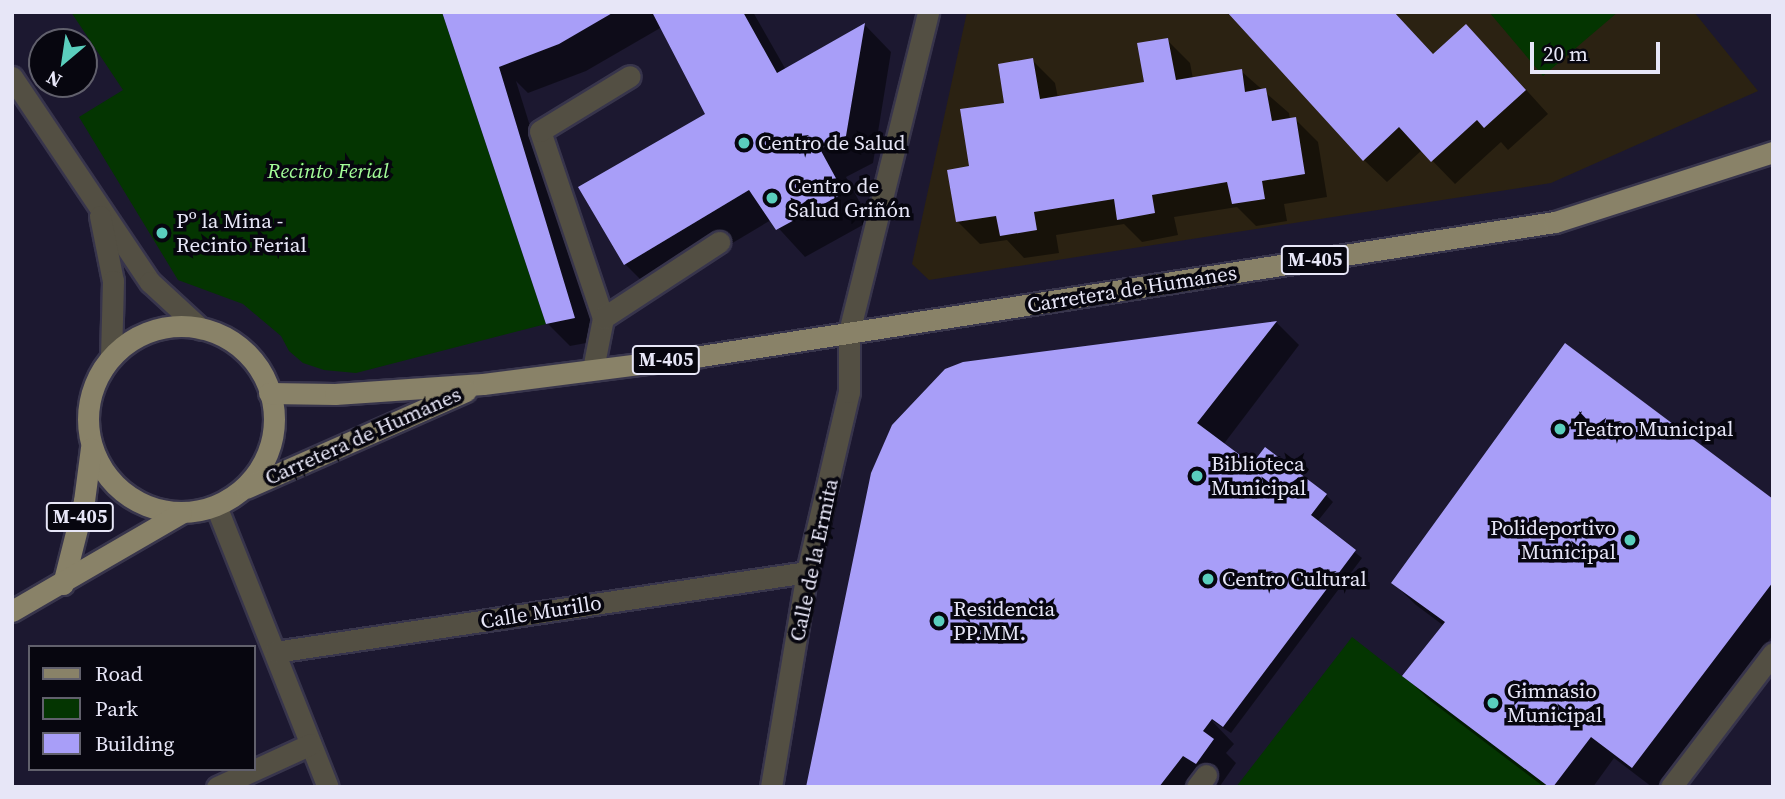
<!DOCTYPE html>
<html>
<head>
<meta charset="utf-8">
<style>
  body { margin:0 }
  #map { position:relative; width:1785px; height:799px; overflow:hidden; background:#1c1830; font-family:"Source Serif 4",serif }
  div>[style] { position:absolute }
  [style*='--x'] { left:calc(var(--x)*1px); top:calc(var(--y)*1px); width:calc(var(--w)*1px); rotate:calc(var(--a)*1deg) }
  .education>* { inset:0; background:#2b2212 }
  .green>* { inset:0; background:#043501 }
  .shadow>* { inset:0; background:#0007 }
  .building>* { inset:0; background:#a89ef8 }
  .roads { filter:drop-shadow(2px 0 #38354c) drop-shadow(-2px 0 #38354c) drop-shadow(0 2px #38354c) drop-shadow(0 -2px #38354c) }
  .minor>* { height:21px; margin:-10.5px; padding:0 10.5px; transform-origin:10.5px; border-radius:10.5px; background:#534f43 }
  .major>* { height:21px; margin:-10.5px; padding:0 10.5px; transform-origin:10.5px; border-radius:10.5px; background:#898268 }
  .major>.ring { margin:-10.5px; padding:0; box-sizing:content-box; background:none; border:21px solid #898268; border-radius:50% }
  .dots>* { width:19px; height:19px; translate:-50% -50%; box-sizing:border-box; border:4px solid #07060f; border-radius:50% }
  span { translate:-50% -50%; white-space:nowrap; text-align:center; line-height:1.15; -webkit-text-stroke:7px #07060f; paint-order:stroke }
  .shield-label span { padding:2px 5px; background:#07060f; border:2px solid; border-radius:5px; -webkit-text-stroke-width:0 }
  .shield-label { font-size:19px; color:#e7e6f7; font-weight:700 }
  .poi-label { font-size:21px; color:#e7e6f7 }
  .left { translate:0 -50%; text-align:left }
  .right { translate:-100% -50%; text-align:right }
  .park-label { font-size:21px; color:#a4fd99; font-style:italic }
  .street-label { font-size:21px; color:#e7e6f7 }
  .frame { position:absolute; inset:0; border:14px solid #e7e6f7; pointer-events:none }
  .legend { position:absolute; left:28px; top:645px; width:228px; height:126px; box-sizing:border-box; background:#07060f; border:2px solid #61606c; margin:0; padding:9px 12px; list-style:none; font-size:21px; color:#e7e6f7 }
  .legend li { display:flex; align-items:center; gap:14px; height:35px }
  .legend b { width:35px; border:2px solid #61606c }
  .north { position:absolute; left:28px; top:28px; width:70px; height:70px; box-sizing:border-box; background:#07060f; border:2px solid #61606c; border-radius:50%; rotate:209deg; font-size:19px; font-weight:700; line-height:28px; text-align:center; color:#e7e6f7 }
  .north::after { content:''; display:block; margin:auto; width:24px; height:32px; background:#5acebd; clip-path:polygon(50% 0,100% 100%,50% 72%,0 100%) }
  .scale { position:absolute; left:1530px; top:42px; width:130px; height:32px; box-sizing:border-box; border:4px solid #e7e6f7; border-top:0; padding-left:9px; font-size:21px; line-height:24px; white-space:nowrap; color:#e7e6f7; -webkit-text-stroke:5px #07060f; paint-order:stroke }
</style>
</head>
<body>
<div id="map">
  <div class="education">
    <div style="clip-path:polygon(967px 12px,1694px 12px,1758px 91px,1551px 183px,929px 280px,912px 264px)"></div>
  </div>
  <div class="green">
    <div style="clip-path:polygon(71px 12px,442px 12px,546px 324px,356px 373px,324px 370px,303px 363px,289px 351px,281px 336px,243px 304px,178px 280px,79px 117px,123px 90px)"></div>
    <div style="clip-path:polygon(1489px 12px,1618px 12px,1543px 76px)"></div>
    <div style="clip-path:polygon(1352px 637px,1402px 676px,1549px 787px,1236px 787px)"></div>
  </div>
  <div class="shadow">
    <div style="clip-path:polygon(444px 12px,753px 12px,786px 70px,865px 25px,891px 52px,873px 163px,846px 177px,870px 221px,805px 257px,771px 220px,652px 291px,625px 264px,708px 115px,662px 27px,586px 71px,528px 93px,516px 81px,597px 341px,570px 346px,547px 323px)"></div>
    <div style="clip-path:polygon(1167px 40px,1190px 63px,1193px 79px,1241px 71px,1289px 113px,1290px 120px,1295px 119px,1318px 142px,1327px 197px,1284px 204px,1287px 221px,1256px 226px,1237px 207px,1174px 217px,1178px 235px,1142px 242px,1124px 224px,1056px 235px,1059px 253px,1024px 258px,1007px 240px,980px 244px,957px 221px,971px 168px,1032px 60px,1055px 83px,1058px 98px,1146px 84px)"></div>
    <div style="clip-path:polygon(1489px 49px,1548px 114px,1508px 150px,1501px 142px,1455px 184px,1422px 150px,1387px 182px,1364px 160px,1434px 56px)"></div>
    <div style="clip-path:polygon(1277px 323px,1299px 345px,1223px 445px,1252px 467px,1326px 495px,1333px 502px,1317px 522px,1362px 558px,1231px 733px,1211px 720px,1234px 744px,1226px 753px,1236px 763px,1220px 786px,1206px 778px,1199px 787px,807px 787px,963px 363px)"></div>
    <div style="clip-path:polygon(1773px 502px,1773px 635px,1658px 787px,1652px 787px,1614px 758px,1593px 787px,1544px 787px,1428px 699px,1405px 676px,1444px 626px,1416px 605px,1393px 583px)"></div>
  </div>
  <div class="building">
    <div style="clip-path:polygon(442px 12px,614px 12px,559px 44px,499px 67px,575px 318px,546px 324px)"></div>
    <div style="clip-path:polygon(652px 12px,743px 12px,777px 73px,865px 23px,846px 136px,820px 149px,844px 193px,776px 230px,749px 190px,624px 265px,578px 187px,705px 114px)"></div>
    <div style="clip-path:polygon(1227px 12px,1394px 12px,1433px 54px,1466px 24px,1526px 90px,1484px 128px,1477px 120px,1431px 162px,1399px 127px,1363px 161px)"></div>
    <div style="clip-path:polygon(1168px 38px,1176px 80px,1242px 69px,1245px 92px,1266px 88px,1272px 121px,1296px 117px,1305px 174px,1262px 181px,1265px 199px,1232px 204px,1227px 182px,1152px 195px,1155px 213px,1117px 220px,1114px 199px,1034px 212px,1037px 230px,1000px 236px,996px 216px,956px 222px,947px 170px,969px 166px,960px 109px,1004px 103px,998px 64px,1033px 58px,1040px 99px,1144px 82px,1137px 43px)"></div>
    <div style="clip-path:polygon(1277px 321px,1197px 423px,1252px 464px,1265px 447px,1327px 494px,1311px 515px,1356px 550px,1223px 727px,1212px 719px,1203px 731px,1214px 739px,1196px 764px,1183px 756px,1159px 787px,806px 787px,871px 473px,892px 425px,945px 369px,963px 362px)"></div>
    <div style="clip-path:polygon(1565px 343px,1773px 499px,1773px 582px,1632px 768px,1591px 737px,1553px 787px,1549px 787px,1402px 676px,1445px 622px,1391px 583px)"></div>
  </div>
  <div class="roads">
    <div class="minor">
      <div style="--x:12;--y:77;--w:247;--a:56.1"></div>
      <div style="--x:150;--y:282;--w:69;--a:42.7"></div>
      <div style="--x:100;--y:216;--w:66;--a:78.7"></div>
      <div style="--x:113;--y:281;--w:76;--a:91.5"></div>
      <div style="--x:603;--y:318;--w:197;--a:-108.6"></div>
      <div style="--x:540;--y:131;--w:105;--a:-31.4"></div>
      <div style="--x:593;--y:369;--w:52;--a:-78.9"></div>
      <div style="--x:603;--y:318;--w:139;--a:-33.2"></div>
      <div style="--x:216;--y:506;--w:302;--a:68.3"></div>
      <div style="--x:275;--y:652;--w:538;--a:-8.55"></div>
      <div style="--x:217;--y:787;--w:103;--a:-24.6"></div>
      <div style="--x:771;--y:787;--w:218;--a:-80.5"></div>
      <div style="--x:807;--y:572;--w:185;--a:-76.9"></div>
      <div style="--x:849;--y:392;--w:60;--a:-90"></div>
      <div style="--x:849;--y:332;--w:330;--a:-76.1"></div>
      <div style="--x:1197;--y:787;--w:15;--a:-53"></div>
      <div style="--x:1671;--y:787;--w:168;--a:-52.7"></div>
    </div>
    <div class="major">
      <div class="ring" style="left:88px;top:326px;width:165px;height:165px"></div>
      <div style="--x:269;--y:393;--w:66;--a:0.9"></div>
      <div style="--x:335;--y:394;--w:148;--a:-3.9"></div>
      <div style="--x:483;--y:384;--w:220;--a:-7.3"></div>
      <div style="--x:701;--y:356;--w:864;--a:-8.92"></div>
      <div style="--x:1555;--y:222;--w:229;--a:-17.8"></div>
      <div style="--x:246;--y:488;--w:240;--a:-23.8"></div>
      <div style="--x:63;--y:584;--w:86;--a:-75.8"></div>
      <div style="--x:84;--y:501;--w:53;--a:-82.5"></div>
      <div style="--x:12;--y:611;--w:195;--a:-30.1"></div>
    </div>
  </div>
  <div class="dots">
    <div style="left:744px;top:143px;background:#5acebd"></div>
    <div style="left:772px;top:198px;background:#5acebd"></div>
    <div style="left:162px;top:233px;background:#5acebd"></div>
    <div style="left:1560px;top:429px;background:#5acebd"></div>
    <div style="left:1197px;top:476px;background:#5acebd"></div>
    <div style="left:1630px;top:540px;background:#5acebd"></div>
    <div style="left:1208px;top:579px;background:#5acebd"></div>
    <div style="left:939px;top:621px;background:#5acebd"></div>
    <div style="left:1493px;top:703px;background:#5acebd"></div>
  </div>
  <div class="shield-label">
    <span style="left:1315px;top:260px">M-405</span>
    <span style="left:666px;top:360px">M-405</span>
    <span style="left:80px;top:517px">M-405</span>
  </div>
  <div class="poi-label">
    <span class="left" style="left:758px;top:143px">Centro de Salud</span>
    <span class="left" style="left:788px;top:198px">Centro de<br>Salud Griñón</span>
    <span class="left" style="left:176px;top:233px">Pº la Mina -<br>Recinto Ferial</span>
    <span class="left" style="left:1574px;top:429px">Teatro Municipal</span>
    <span class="left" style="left:1211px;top:476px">Biblioteca<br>Municipal</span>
    <span class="right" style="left:1616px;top:540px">Polideportivo<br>Municipal</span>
    <span class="left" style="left:1222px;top:579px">Centro Cultural</span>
    <span class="left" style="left:953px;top:621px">Residencia<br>PP.MM.</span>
    <span class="left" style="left:1507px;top:703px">Gimnasio<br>Municipal</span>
  </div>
  <div class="park-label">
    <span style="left:328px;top:171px">Recinto Ferial</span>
  </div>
  <div class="street-label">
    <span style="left:1132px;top:289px;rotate:-9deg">Carretera de Humanes</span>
    <span style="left:363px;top:436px;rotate:-24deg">Carretera de Humanes</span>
    <span style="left:814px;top:560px;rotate:-78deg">Calle de la Ermita</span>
    <span style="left:541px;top:612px;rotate:-9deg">Calle Murillo</span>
  </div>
  <div class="frame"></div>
  <ul class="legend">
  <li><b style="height:9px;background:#898268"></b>Road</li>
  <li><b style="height:19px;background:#043501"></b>Park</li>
  <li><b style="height:19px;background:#a89ef8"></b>Building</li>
  </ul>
  <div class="north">N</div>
  <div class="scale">20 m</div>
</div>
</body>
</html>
